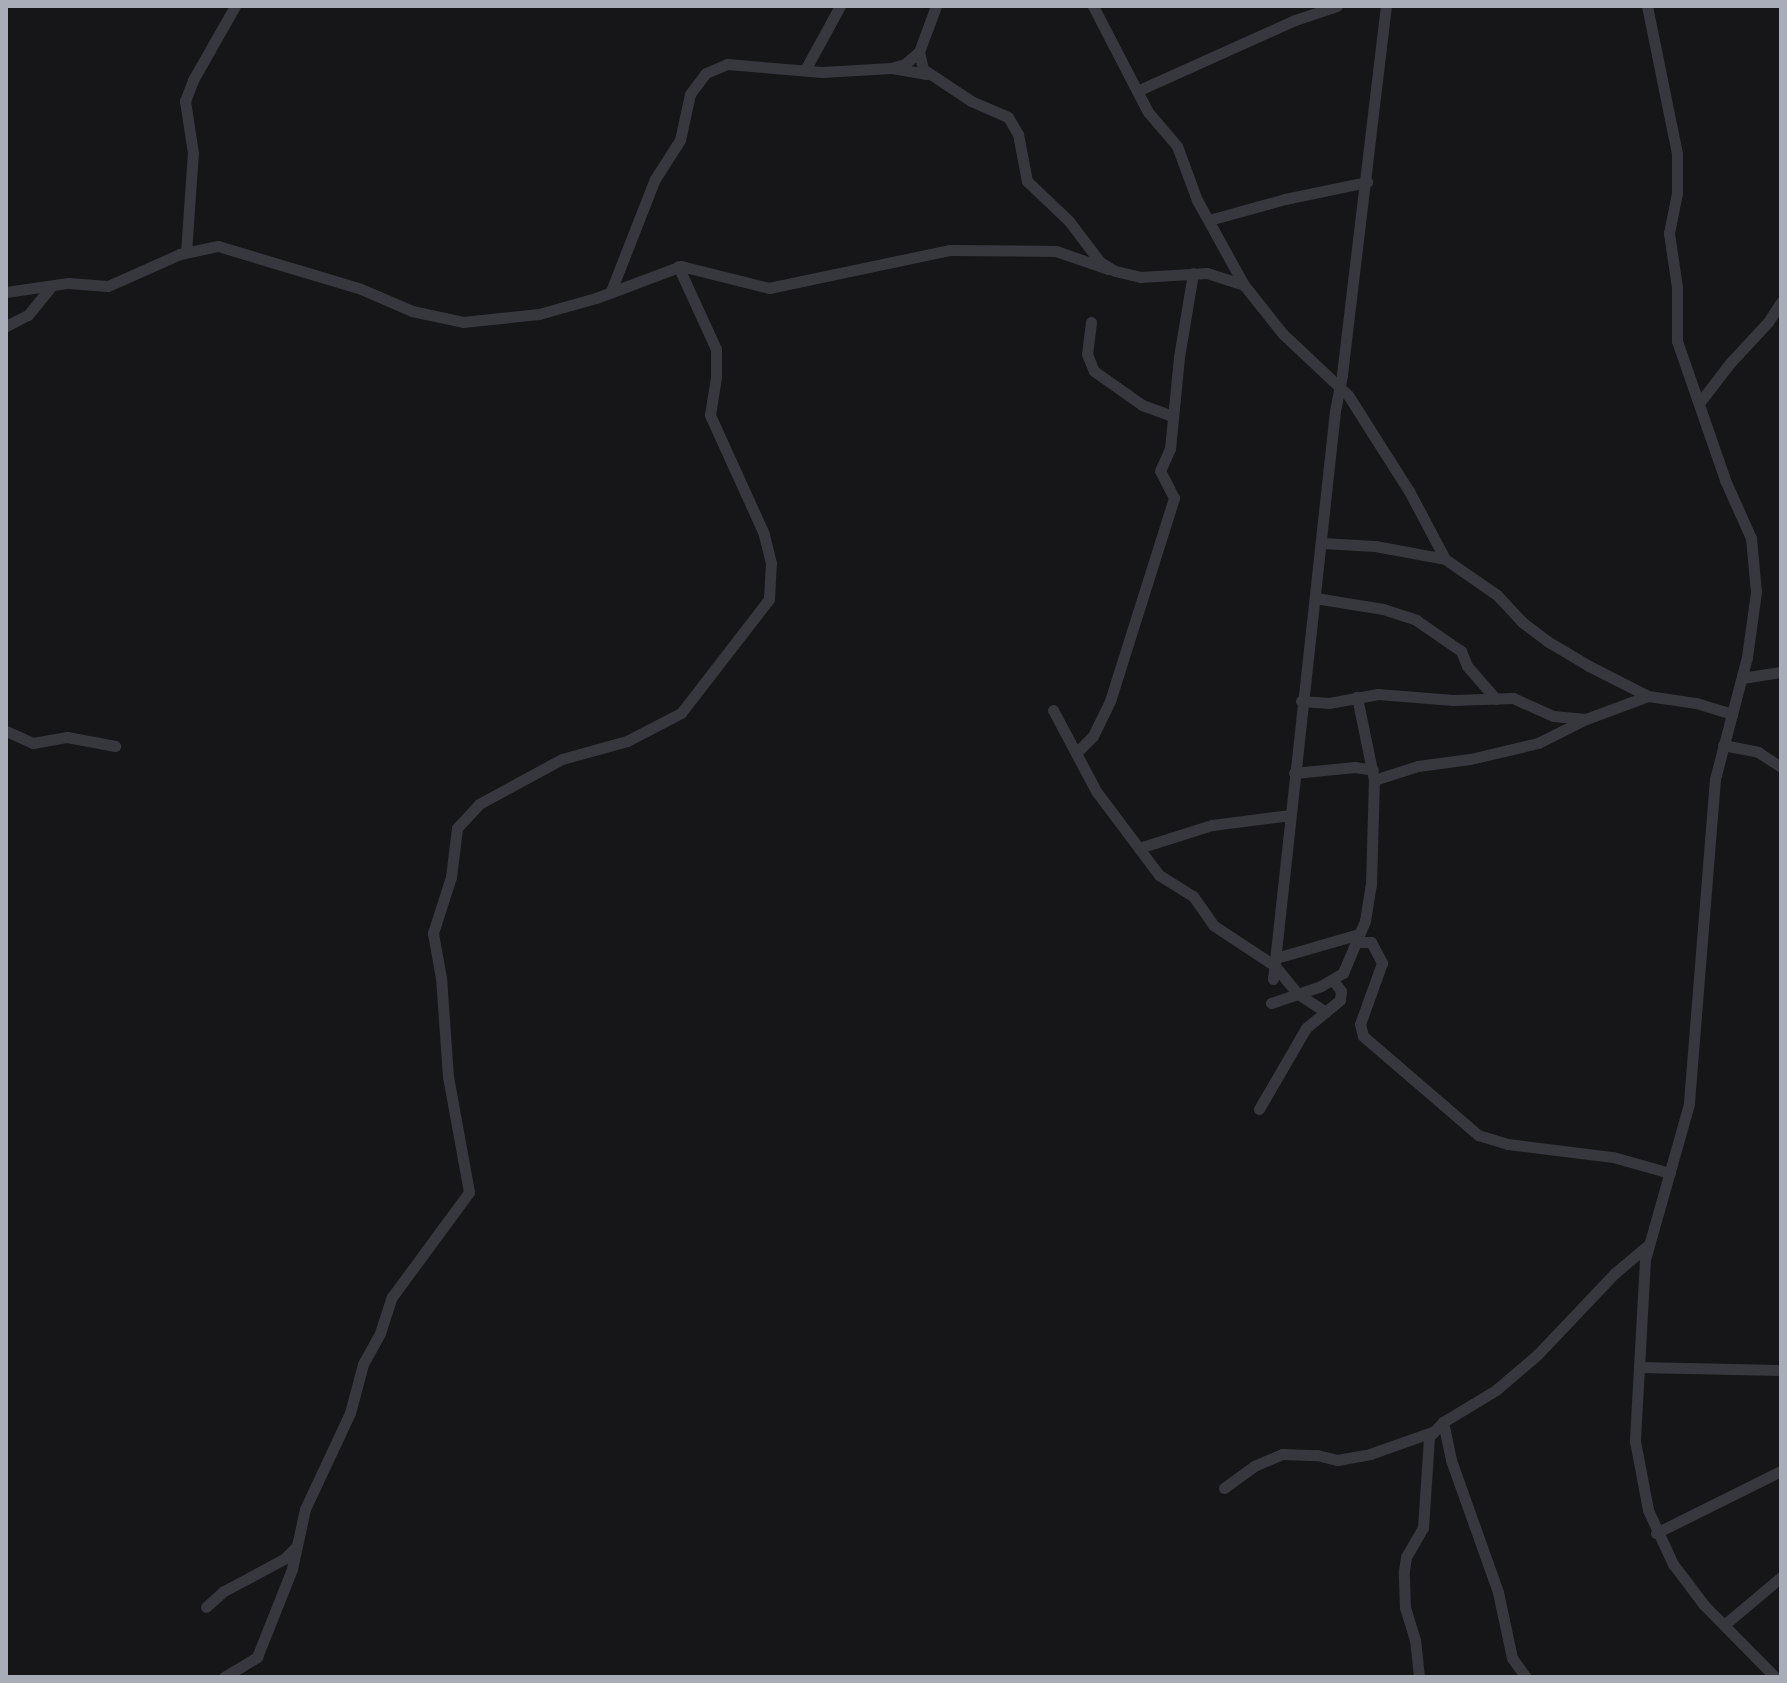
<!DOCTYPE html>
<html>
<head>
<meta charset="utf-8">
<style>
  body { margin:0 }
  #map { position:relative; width:1787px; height:1683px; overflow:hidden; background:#161618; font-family:"Public Sans",sans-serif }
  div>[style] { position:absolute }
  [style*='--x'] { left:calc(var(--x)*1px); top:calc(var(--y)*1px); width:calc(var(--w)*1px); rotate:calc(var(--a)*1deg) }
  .minor>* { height:11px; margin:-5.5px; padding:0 5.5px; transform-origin:5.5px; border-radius:5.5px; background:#37383d }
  span { translate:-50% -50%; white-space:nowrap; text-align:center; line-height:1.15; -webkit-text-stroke:8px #111113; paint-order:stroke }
  .frame { position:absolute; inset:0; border:8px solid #a8adb8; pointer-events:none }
</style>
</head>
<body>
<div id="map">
  <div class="minor">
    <div style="--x:936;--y:6;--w:49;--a:110.3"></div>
    <div style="--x:919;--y:52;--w:17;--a:77"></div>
    <div style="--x:923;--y:69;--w:58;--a:33.7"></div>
    <div style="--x:971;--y:101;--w:40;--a:23.4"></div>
    <div style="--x:1008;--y:117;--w:20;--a:60"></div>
    <div style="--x:1018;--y:134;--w:48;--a:79.2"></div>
    <div style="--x:1027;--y:181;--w:58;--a:43.6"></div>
    <div style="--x:1069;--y:221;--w:51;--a:52.9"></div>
    <div style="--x:1100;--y:262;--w:17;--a:31"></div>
    <div style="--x:1115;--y:271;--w:26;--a:13"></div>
    <div style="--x:1140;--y:277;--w:67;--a:-3.4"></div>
    <div style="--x:1207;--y:273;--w:39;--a:18"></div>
    <div style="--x:1093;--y:6;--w:119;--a:62.6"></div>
    <div style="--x:1148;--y:112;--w:45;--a:49.5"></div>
    <div style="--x:1177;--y:146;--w:58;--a:69.7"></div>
    <div style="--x:1197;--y:200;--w:97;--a:61.1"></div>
    <div style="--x:1244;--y:285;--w:63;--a:51.5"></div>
    <div style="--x:1283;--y:334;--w:89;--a:43.2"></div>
    <div style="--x:1348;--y:395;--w:114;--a:57.6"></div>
    <div style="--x:1409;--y:491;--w:77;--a:62.1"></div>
    <div style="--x:1445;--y:559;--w:63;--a:34.7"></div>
    <div style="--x:1497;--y:595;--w:37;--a:47"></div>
    <div style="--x:1522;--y:622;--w:31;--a:37"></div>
    <div style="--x:1547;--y:641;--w:49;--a:30.8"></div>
    <div style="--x:1589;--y:666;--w:66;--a:27"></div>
    <div style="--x:1648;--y:696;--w:49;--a:8.3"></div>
    <div style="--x:1696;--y:703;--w:38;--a:17"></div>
    <div style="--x:1647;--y:6;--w:151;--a:78.5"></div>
    <div style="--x:1677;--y:154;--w:39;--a:90"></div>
    <div style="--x:1677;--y:193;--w:41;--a:101.3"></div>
    <div style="--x:1669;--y:233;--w:55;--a:81.6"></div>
    <div style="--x:1677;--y:287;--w:54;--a:90"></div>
    <div style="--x:1677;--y:341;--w:147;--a:70.9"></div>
    <div style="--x:1725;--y:480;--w:64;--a:65.9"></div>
    <div style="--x:1751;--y:538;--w:54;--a:84.7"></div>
    <div style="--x:1756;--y:592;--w:66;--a:97.9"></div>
    <div style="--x:1747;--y:657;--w:126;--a:104.7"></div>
    <div style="--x:1715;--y:779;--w:326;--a:94.6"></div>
    <div style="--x:1689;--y:1104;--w:162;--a:105.8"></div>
    <div style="--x:1645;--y:1260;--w:181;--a:93.2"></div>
    <div style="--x:1635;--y:1441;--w:70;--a:79.3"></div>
    <div style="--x:1648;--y:1510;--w:60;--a:65.2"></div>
    <div style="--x:1673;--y:1564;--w:51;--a:52.9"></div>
    <div style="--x:1704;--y:1605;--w:101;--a:45.4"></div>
    <div style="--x:892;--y:68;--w:35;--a:10"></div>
    <div style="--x:805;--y:70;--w:73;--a:-61.3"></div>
    <div style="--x:1137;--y:91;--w:173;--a:-24.2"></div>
    <div style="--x:1295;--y:20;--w:44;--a:-18.4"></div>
    <div style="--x:1209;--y:220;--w:79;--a:-15.4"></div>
    <div style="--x:1285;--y:199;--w:84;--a:-11.7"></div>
    <div style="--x:186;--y:252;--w:99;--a:-86"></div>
    <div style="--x:193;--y:153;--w:53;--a:-98.7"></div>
    <div style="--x:185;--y:101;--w:22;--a:-69"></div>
    <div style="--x:193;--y:80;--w:85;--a:-60.4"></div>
    <div style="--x:611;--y:291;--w:120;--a:-68.6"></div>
    <div style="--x:655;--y:179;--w:46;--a:-57.3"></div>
    <div style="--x:680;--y:140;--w:47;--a:-77.7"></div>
    <div style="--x:690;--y:94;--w:26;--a:-53"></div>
    <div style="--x:706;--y:73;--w:23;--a:-23"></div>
    <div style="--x:727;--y:64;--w:95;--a:4.8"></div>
    <div style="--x:822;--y:72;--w:69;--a:-3.3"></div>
    <div style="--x:891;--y:68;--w:15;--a:-16"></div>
    <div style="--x:905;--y:64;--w:18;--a:-41"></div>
    <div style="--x:6;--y:292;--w:63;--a:-8.3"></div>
    <div style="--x:68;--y:283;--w:40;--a:4.3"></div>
    <div style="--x:108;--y:286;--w:79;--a:-24"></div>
    <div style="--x:180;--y:254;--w:39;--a:-12"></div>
    <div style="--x:218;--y:246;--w:149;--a:16.7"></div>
    <div style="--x:361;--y:289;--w:56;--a:23.3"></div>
    <div style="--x:412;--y:311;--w:52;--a:12.2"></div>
    <div style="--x:463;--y:322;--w:76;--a:-6"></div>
    <div style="--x:539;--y:314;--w:59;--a:-15.7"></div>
    <div style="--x:596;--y:298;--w:91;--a:-20.6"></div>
    <div style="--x:681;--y:266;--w:91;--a:14"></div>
    <div style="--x:769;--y:288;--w:184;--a:-11.9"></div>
    <div style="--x:949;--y:250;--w:107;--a:0.5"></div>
    <div style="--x:1056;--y:251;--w:55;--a:19.1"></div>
    <div style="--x:1091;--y:322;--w:32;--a:97"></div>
    <div style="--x:1087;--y:354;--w:18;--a:68"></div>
    <div style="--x:1094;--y:371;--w:59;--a:35.3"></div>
    <div style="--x:1142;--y:405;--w:33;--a:20"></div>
    <div style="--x:6;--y:326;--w:25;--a:-27"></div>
    <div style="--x:28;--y:315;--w:36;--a:-51"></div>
    <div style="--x:1700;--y:402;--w:49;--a:-52.4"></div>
    <div style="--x:1730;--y:363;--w:56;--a:-47.2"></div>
    <div style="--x:1768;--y:322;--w:24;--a:-57"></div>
    <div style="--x:1322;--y:543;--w:53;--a:3.2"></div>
    <div style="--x:1375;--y:546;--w:71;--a:10.5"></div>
    <div style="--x:1315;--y:598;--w:69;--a:9.2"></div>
    <div style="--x:1383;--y:609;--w:35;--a:18"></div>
    <div style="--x:1416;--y:620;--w:55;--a:34.6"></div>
    <div style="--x:1461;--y:651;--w:16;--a:68"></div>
    <div style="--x:1467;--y:666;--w:44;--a:48.7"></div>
    <div style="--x:1742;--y:678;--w:39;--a:-9"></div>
    <div style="--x:1301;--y:701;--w:28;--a:4"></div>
    <div style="--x:1329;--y:703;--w:50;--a:-10.4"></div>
    <div style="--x:1378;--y:694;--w:75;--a:4.6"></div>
    <div style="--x:1453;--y:700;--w:60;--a:-1.9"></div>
    <div style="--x:1513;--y:698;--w:44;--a:24.2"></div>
    <div style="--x:1553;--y:716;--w:33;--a:5"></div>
    <div style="--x:1053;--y:710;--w:92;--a:62"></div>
    <div style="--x:1096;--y:791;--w:105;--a:53.1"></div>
    <div style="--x:1159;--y:875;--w:40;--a:32"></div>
    <div style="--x:1193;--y:896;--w:35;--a:55"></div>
    <div style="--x:1213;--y:925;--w:74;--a:33.5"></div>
    <div style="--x:1275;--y:966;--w:36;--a:51"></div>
    <div style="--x:1298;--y:994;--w:33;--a:33"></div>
    <div style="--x:6;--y:731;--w:30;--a:24"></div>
    <div style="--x:33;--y:743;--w:35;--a:-10"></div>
    <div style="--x:67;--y:737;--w:49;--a:10.6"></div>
    <div style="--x:1723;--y:745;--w:36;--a:11"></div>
    <div style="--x:1758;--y:752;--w:27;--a:33"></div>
    <div style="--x:1077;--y:752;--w:23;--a:-45"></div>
    <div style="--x:1093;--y:736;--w:39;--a:-64"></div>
    <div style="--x:1110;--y:701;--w:213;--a:-72.5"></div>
    <div style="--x:1174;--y:498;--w:30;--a:-117"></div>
    <div style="--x:1160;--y:471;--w:24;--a:-66"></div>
    <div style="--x:1170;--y:449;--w:92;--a:-84.4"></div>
    <div style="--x:1179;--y:357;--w:85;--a:-80.5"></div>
    <div style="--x:1294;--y:773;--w:61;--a:-5.6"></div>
    <div style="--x:1355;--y:767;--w:18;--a:9"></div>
    <div style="--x:1374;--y:780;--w:46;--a:-17.7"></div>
    <div style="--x:1418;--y:766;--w:52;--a:-7.7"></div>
    <div style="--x:1470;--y:759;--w:70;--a:-13.2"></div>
    <div style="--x:1538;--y:743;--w:54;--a:-26.6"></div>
    <div style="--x:1586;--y:719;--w:66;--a:-20.4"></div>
    <div style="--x:1139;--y:848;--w:77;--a:-17.5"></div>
    <div style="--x:1212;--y:825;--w:79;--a:-7.3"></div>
    <div style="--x:1355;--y:942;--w:16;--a:0"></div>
    <div style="--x:1371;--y:942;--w:24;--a:62"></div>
    <div style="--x:1382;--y:963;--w:65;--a:109.8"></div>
    <div style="--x:1360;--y:1024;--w:12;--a:76"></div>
    <div style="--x:1363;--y:1036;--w:152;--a:40.7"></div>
    <div style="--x:1478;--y:1135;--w:31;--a:17"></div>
    <div style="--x:1508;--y:1144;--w:106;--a:7.1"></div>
    <div style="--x:1613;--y:1157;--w:59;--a:15.7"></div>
    <div style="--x:1276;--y:958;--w:86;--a:-16.1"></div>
    <div style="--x:1273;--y:979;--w:571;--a:-83.77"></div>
    <div style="--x:1335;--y:411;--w:38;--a:-79"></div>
    <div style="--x:1342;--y:374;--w:371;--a:-83.2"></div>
    <div style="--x:1271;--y:1003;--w:53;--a:-18.8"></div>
    <div style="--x:1321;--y:986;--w:26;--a:-31"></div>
    <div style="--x:1343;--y:973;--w:56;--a:-67.1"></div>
    <div style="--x:1365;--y:921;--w:36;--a:-81"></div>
    <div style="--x:1371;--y:885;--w:105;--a:-88.4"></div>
    <div style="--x:1374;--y:780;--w:85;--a:-101.6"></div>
    <div style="--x:1259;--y:1109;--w:94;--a:-59.9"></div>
    <div style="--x:1306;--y:1028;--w:44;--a:-39.5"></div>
    <div style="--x:1340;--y:1000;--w:9;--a:-84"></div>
    <div style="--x:1341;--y:991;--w:14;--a:-126"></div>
    <div style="--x:1639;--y:1367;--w:142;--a:1.2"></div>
    <div style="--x:1443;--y:1422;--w:39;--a:78"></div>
    <div style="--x:1451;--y:1460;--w:140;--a:70.4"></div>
    <div style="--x:1498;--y:1592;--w:67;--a:78"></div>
    <div style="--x:1512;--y:1658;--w:24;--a:54"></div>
    <div style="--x:1224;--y:1488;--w:37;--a:-36"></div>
    <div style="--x:1254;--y:1466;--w:30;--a:-23"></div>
    <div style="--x:1282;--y:1454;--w:35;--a:2"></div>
    <div style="--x:1317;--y:1455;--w:21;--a:14"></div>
    <div style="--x:1337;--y:1460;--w:34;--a:-10"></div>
    <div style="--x:1370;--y:1454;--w:66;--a:-19.5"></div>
    <div style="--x:1656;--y:1533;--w:140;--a:-26.4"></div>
    <div style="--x:206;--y:1607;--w:24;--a:-42"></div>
    <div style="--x:224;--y:1591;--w:68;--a:-28.1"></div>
    <div style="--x:284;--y:1559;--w:16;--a:-45"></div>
    <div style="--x:1724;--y:1625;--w:75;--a:-40.1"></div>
    <div style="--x:224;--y:1677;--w:39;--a:-31"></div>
    <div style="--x:257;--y:1657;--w:95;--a:-68.3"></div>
    <div style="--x:292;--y:1569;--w:61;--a:-77.8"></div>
    <div style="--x:305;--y:1509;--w:106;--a:-64.9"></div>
    <div style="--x:350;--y:1413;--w:51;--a:-75.1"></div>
    <div style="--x:363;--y:1364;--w:35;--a:-61"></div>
    <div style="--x:380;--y:1333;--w:38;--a:-72"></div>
    <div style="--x:392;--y:1297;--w:130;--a:-53.7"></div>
    <div style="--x:469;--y:1192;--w:117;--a:-100.3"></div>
    <div style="--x:448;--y:1077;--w:99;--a:-94"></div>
    <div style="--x:441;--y:978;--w:46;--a:-100.1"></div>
    <div style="--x:433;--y:933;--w:59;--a:-72.2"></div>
    <div style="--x:451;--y:877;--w:49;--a:-83"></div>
    <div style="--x:457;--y:828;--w:33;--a:-47"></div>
    <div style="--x:479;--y:804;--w:94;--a:-28.5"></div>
    <div style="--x:562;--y:759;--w:67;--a:-15.5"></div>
    <div style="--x:627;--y:741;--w:61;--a:-27.4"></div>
    <div style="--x:681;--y:713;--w:144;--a:-52.3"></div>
    <div style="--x:769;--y:599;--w:36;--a:-87"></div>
    <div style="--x:771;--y:563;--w:30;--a:-104"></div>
    <div style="--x:764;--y:534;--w:131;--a:-114.4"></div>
    <div style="--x:710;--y:415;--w:39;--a:-81"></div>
    <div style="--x:716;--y:376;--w:27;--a:-90"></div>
    <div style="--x:716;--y:349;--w:91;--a:-114.6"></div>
    <div style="--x:1419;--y:1677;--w:37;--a:-96"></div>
    <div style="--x:1415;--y:1640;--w:34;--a:-107"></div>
    <div style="--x:1405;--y:1608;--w:37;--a:-92"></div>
    <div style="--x:1404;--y:1571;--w:14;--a:-82"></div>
    <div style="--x:1406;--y:1557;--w:34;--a:-60"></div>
    <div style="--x:1423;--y:1528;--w:91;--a:-86.2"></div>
    <div style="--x:1429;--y:1437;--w:21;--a:-47"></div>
    <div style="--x:1443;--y:1422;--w:62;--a:-31.1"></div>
    <div style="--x:1496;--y:1390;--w:55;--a:-40.6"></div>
    <div style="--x:1538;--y:1354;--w:112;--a:-46.5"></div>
    <div style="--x:1615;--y:1273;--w:42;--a:-40.2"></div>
  </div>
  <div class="frame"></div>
</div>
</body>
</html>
